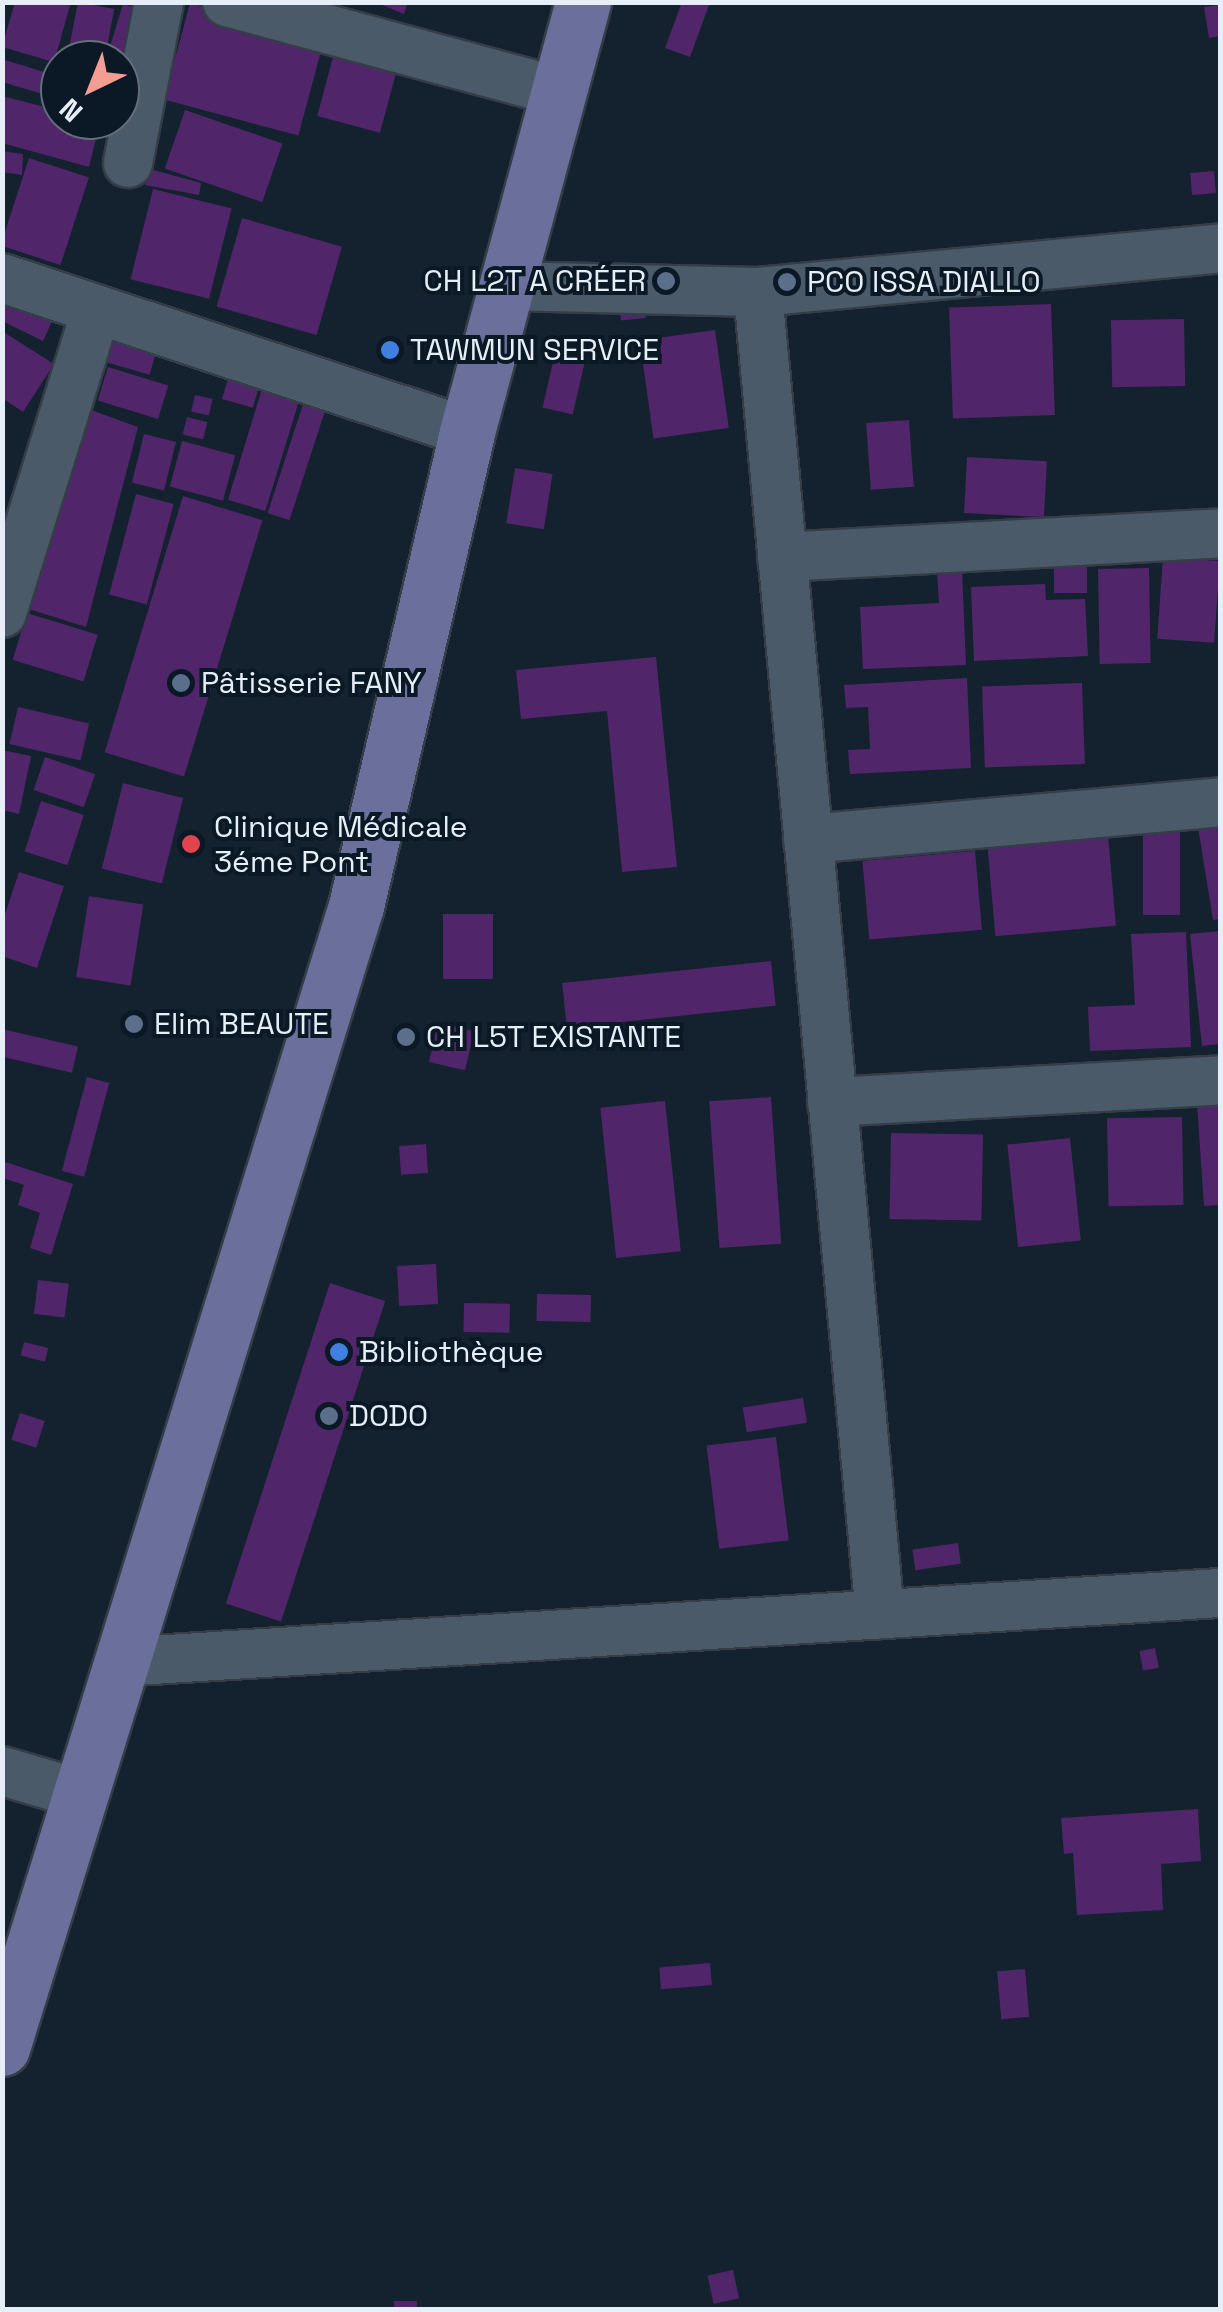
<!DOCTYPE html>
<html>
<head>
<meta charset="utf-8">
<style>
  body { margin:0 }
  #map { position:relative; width:1223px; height:2312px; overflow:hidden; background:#14222f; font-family:"Space Grotesk",sans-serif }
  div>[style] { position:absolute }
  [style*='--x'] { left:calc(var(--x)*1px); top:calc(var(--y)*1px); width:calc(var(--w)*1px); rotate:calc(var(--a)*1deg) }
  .building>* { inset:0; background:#512569; transform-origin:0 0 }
  .roads { filter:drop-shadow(2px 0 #343d48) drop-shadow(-2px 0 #343d48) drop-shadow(0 2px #343d48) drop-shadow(0 -2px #343d48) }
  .minor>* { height:48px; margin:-24px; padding:0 24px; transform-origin:24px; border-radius:24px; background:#4b5a69 }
  .major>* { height:55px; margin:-27.5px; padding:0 27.5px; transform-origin:27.5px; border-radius:27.5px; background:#6a709b }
  .dots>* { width:28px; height:28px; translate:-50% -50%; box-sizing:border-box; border:5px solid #0b1825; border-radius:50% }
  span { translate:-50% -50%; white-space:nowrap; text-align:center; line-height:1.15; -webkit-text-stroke:8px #0b1825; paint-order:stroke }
  .poi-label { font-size:30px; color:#e6eff8 }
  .right { translate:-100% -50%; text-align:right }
  .left { translate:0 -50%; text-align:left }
  .frame { position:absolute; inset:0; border:5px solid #e6eff8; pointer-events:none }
  .north { position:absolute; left:40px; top:40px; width:100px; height:100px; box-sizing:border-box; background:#0b1825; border:2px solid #636e79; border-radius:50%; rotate:223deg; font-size:28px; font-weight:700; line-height:40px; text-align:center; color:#e6eff8 }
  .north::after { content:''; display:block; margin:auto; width:35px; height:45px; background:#f59c93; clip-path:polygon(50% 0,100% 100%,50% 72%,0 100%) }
</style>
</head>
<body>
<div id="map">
  <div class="building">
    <div style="clip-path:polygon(15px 2px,71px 2px,54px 62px,2px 47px)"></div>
    <div style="left:78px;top:2px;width:37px;height:45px;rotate:11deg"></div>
    <div style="clip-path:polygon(375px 2px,408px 2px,404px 14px)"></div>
    <div style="clip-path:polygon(682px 2px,710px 2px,690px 57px,665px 48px)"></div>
    <div style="left:190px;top:3px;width:139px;height:100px;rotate:15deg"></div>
    <div style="clip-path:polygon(123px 4px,152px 13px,121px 75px,120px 60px,106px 60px)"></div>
    <div style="clip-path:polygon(1219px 5px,1220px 36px,1209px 38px,1204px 7px)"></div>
    <div style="clip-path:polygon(68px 47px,104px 59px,104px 60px,64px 60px)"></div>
    <div style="left:333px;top:57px;width:65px;height:61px;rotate:15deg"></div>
    <div style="clip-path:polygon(2px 59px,60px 77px,60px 99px,2px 82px)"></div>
    <div style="clip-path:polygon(2px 96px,60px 111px,60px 120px,100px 122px,89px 167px,2px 143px)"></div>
    <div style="left:185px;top:110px;width:103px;height:62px;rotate:19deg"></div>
    <div style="clip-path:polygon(2px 151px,23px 154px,22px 175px,2px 172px)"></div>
    <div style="left:29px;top:158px;width:63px;height:92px;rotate:18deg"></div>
    <div style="clip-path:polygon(150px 169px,201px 183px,199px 195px,145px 185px)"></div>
    <div style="left:1214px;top:171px;width:22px;height:24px;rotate:85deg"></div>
    <div style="left:153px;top:189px;width:81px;height:93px;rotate:14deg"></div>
    <div style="left:242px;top:218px;width:104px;height:92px;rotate:16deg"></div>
    <div style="clip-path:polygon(2px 288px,55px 315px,43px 341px,2px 321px)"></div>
    <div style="left:644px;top:300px;width:18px;height:25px;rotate:84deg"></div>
    <div style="left:1051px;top:304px;width:111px;height:102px;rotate:88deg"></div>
    <div style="left:1184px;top:319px;width:67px;height:73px;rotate:89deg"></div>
    <div style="left:715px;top:330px;width:99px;height:76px;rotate:82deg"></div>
    <div style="clip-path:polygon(2px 331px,54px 364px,23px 412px,2px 398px)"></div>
    <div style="left:113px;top:332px;width:47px;height:31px;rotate:16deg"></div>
    <div style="left:556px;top:349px;width:31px;height:60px;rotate:13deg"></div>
    <div style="left:108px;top:367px;width:63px;height:35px;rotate:17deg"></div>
    <div style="left:229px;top:375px;width:32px;height:25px;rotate:16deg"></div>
    <div style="left:264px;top:382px;width:39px;height:123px;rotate:17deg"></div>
    <div style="left:195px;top:395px;width:18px;height:17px;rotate:13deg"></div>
    <div style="left:305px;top:398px;width:23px;height:121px;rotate:18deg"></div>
    <div style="clip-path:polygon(80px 406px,138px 427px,86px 627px,19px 606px)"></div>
    <div style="left:187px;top:417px;width:21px;height:18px;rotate:14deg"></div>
    <div style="left:909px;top:420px;width:67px;height:43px;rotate:86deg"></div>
    <div style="left:144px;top:434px;width:33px;height:50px;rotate:14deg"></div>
    <div style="left:182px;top:441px;width:55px;height:47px;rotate:15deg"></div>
    <div style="left:967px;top:457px;width:80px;height:56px;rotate:3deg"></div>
    <div style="left:515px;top:468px;width:38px;height:56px;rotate:9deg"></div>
    <div style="left:136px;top:494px;width:39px;height:104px;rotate:15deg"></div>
    <div style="left:183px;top:496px;width:83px;height:268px;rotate:17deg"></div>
    <div style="left:1163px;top:557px;width:57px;height:82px;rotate:4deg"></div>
    <div style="left:1054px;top:560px;width:33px;height:33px"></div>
    <div style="left:1149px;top:568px;width:95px;height:51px;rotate:89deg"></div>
    <div style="clip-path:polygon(962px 570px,966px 665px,863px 669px,860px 607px,939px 603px,937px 571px)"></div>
    <div style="clip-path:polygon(1045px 584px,1046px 600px,1085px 599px,1088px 656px,974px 661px,971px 587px)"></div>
    <div style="left:27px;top:613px;width:74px;height:49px;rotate:17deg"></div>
    <div style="clip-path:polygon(656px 657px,677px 867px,622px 872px,607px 711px,521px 719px,516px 670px)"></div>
    <div style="clip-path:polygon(967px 678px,971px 768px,850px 774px,848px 750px,870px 749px,868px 707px,846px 708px,844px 685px)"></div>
    <div style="left:1082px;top:683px;width:81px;height:100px;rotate:88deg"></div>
    <div style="left:18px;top:707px;width:73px;height:38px;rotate:13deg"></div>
    <div style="clip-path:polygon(2px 750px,31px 756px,19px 814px,2px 810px)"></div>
    <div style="left:45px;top:757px;width:53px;height:35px;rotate:19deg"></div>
    <div style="left:123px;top:783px;width:62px;height:88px;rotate:14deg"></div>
    <div style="left:41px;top:801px;width:45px;height:53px;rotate:18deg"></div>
    <div style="clip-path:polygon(1220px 824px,1220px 919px,1213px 920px,1198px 827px)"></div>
    <div style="left:1143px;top:832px;width:37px;height:83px"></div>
    <div style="left:1108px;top:835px;width:91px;height:121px;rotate:85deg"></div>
    <div style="left:975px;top:851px;width:79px;height:113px;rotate:85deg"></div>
    <div style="clip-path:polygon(19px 872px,64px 886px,37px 968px,2px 956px,2px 923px)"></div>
    <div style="left:89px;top:896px;width:55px;height:82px;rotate:9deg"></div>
    <div style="left:443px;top:914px;width:50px;height:65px"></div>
    <div style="clip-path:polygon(1220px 931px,1220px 1044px,1202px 1046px,1190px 934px)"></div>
    <div style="clip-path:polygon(1186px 932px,1191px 1047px,1090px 1051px,1088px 1007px,1135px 1005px,1131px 934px)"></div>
    <div style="left:771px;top:961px;width:45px;height:210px;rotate:84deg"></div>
    <div style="left:438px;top:1023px;width:37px;height:40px;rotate:13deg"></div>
    <div style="left:2px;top:1029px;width:78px;height:27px;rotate:13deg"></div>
    <div style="left:87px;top:1077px;width:23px;height:97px;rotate:15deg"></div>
    <div style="left:771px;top:1097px;width:147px;height:62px;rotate:86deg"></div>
    <div style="left:665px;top:1101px;width:151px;height:65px;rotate:84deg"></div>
    <div style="clip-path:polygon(1220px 1101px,1220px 1205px,1204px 1206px,1197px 1103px)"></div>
    <div style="left:1182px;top:1117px;width:88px;height:75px;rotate:89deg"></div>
    <div style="left:891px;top:1133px;width:92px;height:86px;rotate:1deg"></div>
    <div style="left:1070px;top:1138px;width:103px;height:63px;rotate:84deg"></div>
    <div style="left:426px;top:1144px;width:29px;height:27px;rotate:86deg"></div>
    <div style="clip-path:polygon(2px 1161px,73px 1184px,51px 1255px,30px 1248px,40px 1213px,18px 1205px,24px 1185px,2px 1178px)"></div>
    <div style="left:436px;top:1264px;width:40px;height:39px;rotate:87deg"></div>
    <div style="left:38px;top:1280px;width:31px;height:34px;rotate:7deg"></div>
    <div style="left:330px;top:1283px;width:58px;height:337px;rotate:18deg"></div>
    <div style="left:537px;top:1294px;width:54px;height:27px;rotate:1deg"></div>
    <div style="left:464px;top:1303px;width:46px;height:29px;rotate:1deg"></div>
    <div style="left:24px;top:1342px;width:25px;height:14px;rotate:14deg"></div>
    <div style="left:803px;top:1398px;width:25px;height:61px;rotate:81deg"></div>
    <div style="left:20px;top:1413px;width:26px;height:28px;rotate:18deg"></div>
    <div style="left:776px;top:1437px;width:104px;height:70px;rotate:83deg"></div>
    <div style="left:958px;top:1543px;width:21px;height:46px;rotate:82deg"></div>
    <div style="left:1155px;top:1648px;width:20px;height:16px;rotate:79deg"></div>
    <div style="clip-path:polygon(1198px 1809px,1201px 1861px,1161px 1864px,1163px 1910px,1077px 1915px,1073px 1853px,1064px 1854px,1061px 1818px)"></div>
    <div style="left:710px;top:1963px;width:22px;height:51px;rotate:85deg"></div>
    <div style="left:1025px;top:1969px;width:48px;height:28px;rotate:85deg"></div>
    <div style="left:733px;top:2270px;width:29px;height:26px;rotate:78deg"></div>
    <div style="left:394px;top:2301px;width:23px;height:9px"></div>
  </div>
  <div class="roads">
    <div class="minor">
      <div style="--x:227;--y:2;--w:346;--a:15.1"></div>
      <div style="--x:128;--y:163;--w:164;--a:-79.1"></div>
      <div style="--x:2;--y:278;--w:490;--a:18.3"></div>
      <div style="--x:508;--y:286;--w:250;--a:1.4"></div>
      <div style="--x:758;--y:292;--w:464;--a:-5.4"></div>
      <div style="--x:758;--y:292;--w:1328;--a:84.73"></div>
      <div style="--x:782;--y:557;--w:439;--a:-3.1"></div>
      <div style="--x:2;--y:613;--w:316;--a:-72.7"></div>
      <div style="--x:808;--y:839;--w:414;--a:-5.1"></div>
      <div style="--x:832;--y:1102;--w:389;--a:-3.2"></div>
      <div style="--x:120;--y:1662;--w:1102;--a:-3.59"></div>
      <div style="--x:2;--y:1771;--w:81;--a:16.4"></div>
    </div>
    <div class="major">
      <div style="--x:2;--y:2048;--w:1196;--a:-72.78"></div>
      <div style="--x:356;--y:906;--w:487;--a:-76.8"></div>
      <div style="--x:467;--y:432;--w:445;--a:-74.9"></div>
    </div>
  </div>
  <div class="dots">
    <div style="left:666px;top:281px;background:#5c6f8a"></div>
    <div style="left:787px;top:282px;background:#5c6f8a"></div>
    <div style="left:390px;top:350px;background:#3f7fe0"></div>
    <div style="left:181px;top:683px;background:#5c6f8a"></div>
    <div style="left:191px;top:844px;background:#e0444e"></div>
    <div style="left:134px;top:1024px;background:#5c6f8a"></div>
    <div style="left:406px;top:1037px;background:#5c6f8a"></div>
    <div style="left:339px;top:1352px;background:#3f7fe0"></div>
    <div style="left:329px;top:1416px;background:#5c6f8a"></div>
  </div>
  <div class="poi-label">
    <span class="right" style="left:646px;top:281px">CH L2T A CRÉER</span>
    <span class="left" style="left:807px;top:282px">PCO ISSA DIALLO</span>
    <span class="left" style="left:410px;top:350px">TAWMUN SERVICE</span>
    <span class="left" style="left:201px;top:683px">Pâtisserie FANY</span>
    <span class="left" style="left:214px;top:844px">Clinique Médicale<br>3éme Pont</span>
    <span class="left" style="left:154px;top:1024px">Elim BEAUTE</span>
    <span class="left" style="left:426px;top:1037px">CH L5T EXISTANTE</span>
    <span class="left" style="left:359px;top:1352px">Bibliothèque</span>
    <span class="left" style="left:349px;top:1416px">DODO</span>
  </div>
  <div class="frame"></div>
  <div class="north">N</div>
</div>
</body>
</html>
